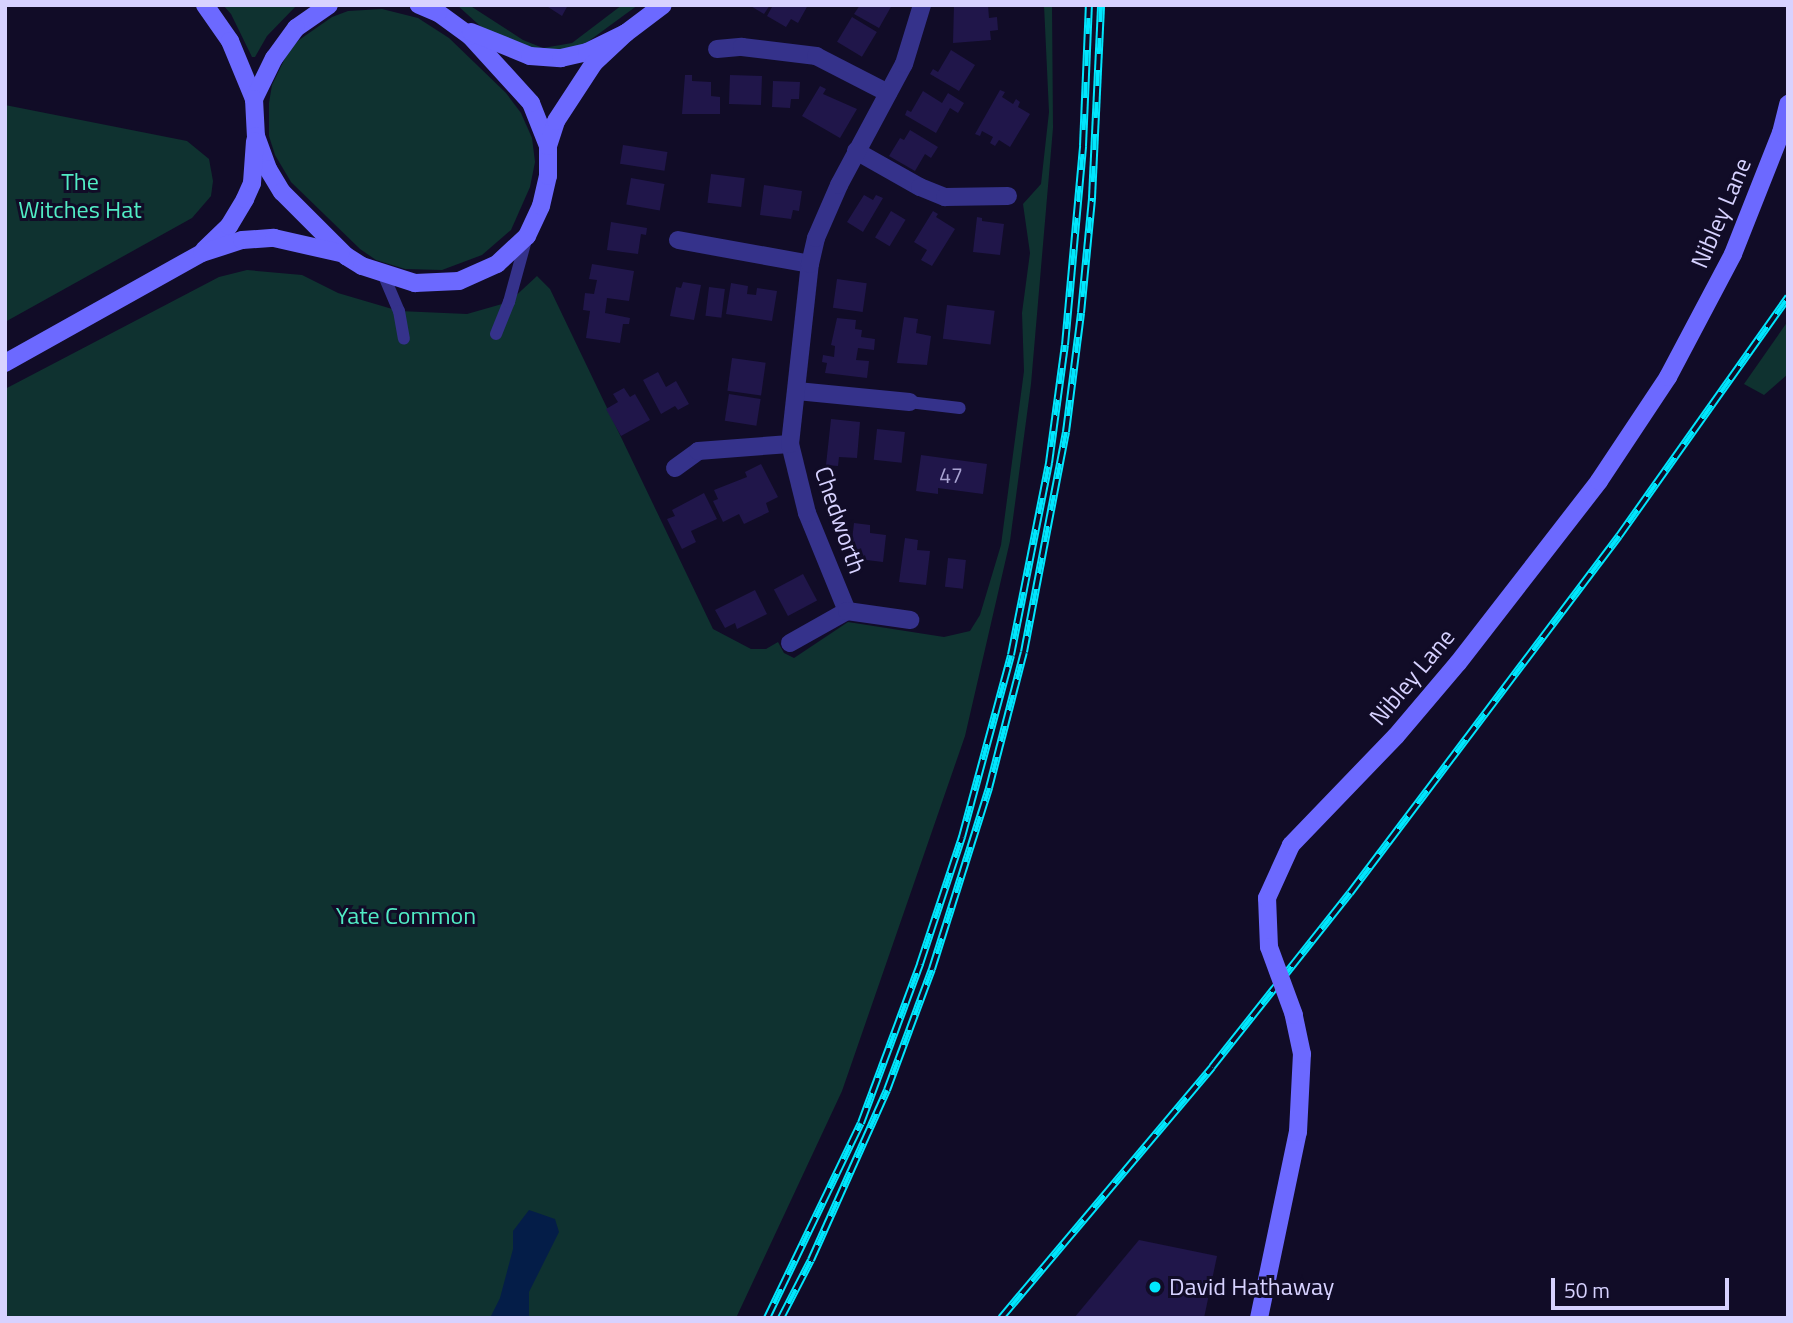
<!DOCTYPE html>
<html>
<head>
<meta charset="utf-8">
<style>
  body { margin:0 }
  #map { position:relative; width:1793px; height:1323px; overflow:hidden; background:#110c27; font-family:"Titillium Web",sans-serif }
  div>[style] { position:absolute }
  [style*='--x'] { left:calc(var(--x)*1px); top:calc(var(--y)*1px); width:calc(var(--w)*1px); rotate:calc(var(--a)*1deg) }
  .green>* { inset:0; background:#0f3230 }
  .water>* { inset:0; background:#041d48 }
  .building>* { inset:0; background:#20164a; transform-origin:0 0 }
  .lane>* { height:12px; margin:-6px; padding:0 6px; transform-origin:6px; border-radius:6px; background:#35328b }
  .street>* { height:18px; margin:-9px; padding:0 9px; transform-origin:9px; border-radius:9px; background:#35328b }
  .secondary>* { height:18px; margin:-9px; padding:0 9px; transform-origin:9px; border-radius:9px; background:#6c69ff }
  .rail>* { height:8px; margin-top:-4px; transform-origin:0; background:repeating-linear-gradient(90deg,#110c27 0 16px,#00e6fd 0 32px); box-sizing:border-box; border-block:2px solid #00e6fd }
  .secondary-bridge>* { height:18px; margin:-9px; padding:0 9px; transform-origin:9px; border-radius:9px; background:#6c69ff }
  .dots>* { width:19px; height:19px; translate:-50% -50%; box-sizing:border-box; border:4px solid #110c27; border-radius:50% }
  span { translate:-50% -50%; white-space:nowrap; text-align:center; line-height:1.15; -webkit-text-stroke:6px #110c27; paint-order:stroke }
  .number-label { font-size:21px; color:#a9a3d2 }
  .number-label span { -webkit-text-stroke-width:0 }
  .park-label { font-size:24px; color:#51ecc5 }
  .street-label { font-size:24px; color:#d7d2ff }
  .poi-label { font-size:24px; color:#d7d2ff }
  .left { translate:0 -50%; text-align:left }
  .frame { position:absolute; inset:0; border:7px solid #d7d2ff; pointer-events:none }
  .scale { position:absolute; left:1551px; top:1278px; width:178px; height:32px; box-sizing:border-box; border:4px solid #d7d2ff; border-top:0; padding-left:9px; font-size:21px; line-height:24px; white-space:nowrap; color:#d7d2ff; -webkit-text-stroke:5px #110c27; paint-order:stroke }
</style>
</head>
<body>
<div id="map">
  <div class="green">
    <div style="clip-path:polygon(223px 5px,297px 5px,267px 36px,255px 57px,252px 57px,231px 14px)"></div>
    <div style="clip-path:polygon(457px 5px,469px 5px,523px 40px,543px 48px,572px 43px,622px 5px,638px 5px,582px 46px,539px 54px,489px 34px)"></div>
    <div style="clip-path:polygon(1044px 5px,1052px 5px,1053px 128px,1031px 384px,1010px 541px,965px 736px,842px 1091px,736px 1318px,5px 1318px,5px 389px,219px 277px,247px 270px,302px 275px,338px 293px,399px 311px,467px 314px,509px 302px,537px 276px,550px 289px,713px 629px,751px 649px,766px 649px,778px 642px,784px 653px,794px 658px,848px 622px,944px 637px,970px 631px,980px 615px,1001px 545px,1024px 371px,1022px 313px,1030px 253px,1023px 204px,1041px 184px,1049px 112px)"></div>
    <div style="clip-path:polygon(382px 9px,418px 18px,449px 38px,506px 93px,521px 113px,532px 138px,535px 162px,530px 187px,511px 230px,482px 255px,442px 270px,405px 269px,376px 260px,360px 249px,291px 182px,275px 155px,269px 136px,269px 103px,272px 85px,288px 52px,299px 40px,332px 17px,348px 11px)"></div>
    <div style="clip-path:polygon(5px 105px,187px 141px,209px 159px,213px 181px,211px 196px,192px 218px,5px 322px)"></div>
    <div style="clip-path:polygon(1788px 321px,1788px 374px,1764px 395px,1744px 384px)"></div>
  </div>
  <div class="water">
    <div style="clip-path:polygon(529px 1210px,555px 1219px,559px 1232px,529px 1292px,529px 1318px,490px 1318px,500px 1298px,513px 1249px,513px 1231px)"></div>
  </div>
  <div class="building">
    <div style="clip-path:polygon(545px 5px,568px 5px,562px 16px)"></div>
    <div style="clip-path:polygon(749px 5px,770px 5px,764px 14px)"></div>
    <div style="clip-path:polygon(773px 5px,808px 5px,798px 23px,791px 19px,786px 27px,767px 16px)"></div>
    <div style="clip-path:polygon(860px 5px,892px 5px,879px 28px,854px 14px)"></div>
    <div style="clip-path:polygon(954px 5px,988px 5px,989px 18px,997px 17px,998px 30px,990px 31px,991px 40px,953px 43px)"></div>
    <div style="left:852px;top:17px;width:29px;height:29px;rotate:31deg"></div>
    <div style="clip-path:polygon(951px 50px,975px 65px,959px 91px,930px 74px,933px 69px,938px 72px)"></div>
    <div style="clip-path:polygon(685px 75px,692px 75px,692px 81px,711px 82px,711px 96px,720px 97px,720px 114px,682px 114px)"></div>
    <div style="left:730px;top:75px;width:32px;height:29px;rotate:2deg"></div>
    <div style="clip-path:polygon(773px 81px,800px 82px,799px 99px,791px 99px,790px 108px,772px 107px)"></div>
    <div style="clip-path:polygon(820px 86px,826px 89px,823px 94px,857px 109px,840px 138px,802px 116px)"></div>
    <div style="clip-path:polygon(1000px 90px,1005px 92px,1002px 97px,1013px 104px,1016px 99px,1020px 102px,1018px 107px,1030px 114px,1010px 147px,999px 140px,995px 146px,990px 143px,993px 137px,982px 131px,980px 136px,975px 134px)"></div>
    <div style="clip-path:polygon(923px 91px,942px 103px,948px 93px,964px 103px,958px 113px,950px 108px,936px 133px,905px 115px,907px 110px,911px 112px)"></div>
    <div style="clip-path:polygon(910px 130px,938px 147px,931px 158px,925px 154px,915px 171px,889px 156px,900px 138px,904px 140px)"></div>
    <div style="left:623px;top:145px;width:45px;height:19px;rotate:9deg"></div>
    <div style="left:711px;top:174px;width:34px;height:29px;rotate:7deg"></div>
    <div style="left:631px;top:178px;width:34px;height:27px;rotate:10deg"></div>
    <div style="clip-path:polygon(764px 185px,802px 191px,799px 211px,793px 210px,791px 219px,760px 215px)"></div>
    <div style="clip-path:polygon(864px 195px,873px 200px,876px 195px,883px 198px,863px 232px,847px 222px)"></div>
    <div style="left:891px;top:211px;width:17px;height:31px;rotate:31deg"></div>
    <div style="clip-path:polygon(933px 211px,938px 214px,936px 217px,955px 229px,932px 266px,921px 260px,927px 250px,914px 242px)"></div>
    <div style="clip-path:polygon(977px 217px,982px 218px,982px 221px,1004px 224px,1000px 255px,973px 252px)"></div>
    <div style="clip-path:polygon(611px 222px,647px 228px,646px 235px,641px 234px,638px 254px,607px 250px)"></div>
    <div style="clip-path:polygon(592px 264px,634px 271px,629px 301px,607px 298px,605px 313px,630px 318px,629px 324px,623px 324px,620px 343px,586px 338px,590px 311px,583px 310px,585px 293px,594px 294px,597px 280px,589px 279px)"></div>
    <div style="left:837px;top:279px;width:30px;height:29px;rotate:8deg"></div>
    <div style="clip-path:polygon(683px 282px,701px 285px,694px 320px,670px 316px,676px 287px,681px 288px)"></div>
    <div style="clip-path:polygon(731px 283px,748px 286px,747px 294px,756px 295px,757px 288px,777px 291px,772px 321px,726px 314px)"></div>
    <div style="left:709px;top:287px;width:16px;height:29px;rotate:7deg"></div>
    <div style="left:947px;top:305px;width:48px;height:34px;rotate:7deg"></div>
    <div style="clip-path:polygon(904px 317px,918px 319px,916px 333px,931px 336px,927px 365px,897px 363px)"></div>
    <div style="clip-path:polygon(837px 318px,856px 320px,855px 329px,862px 330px,861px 337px,875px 339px,874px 350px,858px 348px,856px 360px,869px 361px,867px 378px,825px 373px,827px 363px,822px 362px,823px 355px,834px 357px,835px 346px,831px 345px)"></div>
    <div style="left:732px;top:358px;width:34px;height:33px;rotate:8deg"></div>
    <div style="clip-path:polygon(658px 372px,666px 387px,676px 381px,689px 404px,678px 410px,675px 406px,661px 414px,643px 380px)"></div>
    <div style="clip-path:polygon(624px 388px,630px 397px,635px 394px,650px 420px,621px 436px,606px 409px,618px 402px,613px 394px)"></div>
    <div style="left:729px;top:394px;width:32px;height:27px;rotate:9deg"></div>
    <div style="clip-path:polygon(831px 419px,860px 422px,857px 458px,839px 457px,838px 466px,826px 465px)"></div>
    <div style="left:877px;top:429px;width:28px;height:31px;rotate:6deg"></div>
    <div style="clip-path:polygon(921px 455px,987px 464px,983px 494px,938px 488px,938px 494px,916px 491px)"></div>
    <div style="clip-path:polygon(761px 464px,778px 497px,766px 503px,769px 512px,744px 524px,739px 514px,723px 522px,713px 501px,718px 499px,714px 490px,747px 477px,745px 472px)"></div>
    <div style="clip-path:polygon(704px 493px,717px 519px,691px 531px,696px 542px,682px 549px,667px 519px,675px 516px,672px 510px)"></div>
    <div style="clip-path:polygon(854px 523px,870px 525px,870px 533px,886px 535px,883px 562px,850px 558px)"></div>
    <div style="clip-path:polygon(905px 538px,918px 540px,917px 550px,930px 551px,926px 585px,899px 582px)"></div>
    <div style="left:948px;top:558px;width:18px;height:29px;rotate:6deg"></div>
    <div style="left:803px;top:574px;width:30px;height:33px;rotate:62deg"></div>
    <div style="clip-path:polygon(755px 590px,767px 614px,737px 629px,735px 623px,725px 628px,715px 610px)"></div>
    <div style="clip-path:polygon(1139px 1240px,1217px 1256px,1204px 1318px,1074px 1318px)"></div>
  </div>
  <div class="lane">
    <div style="--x:384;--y:276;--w:38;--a:67"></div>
    <div style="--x:399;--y:311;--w:28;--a:80"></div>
    <div style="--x:496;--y:334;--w:35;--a:-68"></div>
    <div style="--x:509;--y:302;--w:68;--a:-74.7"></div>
    <div style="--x:909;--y:402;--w:51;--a:6.7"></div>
  </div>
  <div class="street">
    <div style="--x:717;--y:49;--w:25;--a:-5"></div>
    <div style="--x:742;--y:47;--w:75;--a:6.9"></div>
    <div style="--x:816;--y:56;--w:81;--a:27.2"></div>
    <div style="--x:856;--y:151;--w:73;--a:29.4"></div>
    <div style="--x:920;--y:187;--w:27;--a:22"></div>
    <div style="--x:945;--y:197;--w:63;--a:-0.9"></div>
    <div style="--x:678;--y:240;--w:134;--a:10.3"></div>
    <div style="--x:797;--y:391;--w:113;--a:5.6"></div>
    <div style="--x:675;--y:468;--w:29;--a:-36"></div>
    <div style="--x:698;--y:451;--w:92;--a:-4.4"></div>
    <div style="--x:847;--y:611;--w:106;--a:-112.2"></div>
    <div style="--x:807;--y:513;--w:71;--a:-103.8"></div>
    <div style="--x:790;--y:444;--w:181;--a:-83.7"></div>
    <div style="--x:810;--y:264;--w:27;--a:-77"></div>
    <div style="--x:816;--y:238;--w:58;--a:-66.5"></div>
    <div style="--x:839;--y:185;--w:137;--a:-61.8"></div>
    <div style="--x:904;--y:64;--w:62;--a:-73"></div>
    <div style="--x:790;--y:643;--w:65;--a:-29.3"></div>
    <div style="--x:847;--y:611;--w:64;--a:8.1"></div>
  </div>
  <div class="secondary">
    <div style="--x:205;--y:5;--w:44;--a:55.2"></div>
    <div style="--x:230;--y:41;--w:63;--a:67.5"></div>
    <div style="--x:329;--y:5;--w:40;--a:145.1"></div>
    <div style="--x:296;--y:28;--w:37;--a:126"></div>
    <div style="--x:274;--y:58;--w:46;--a:116"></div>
    <div style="--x:254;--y:99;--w:37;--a:87"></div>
    <div style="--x:256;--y:136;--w:35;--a:70"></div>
    <div style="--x:268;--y:169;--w:27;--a:59"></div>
    <div style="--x:282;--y:192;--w:91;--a:45"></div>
    <div style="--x:346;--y:256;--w:19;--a:32"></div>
    <div style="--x:362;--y:266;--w:56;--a:17.8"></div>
    <div style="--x:415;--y:283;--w:44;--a:-2.6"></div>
    <div style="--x:459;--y:281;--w:42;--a:-24.1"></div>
    <div style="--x:497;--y:264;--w:41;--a:-43"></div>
    <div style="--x:527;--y:236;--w:33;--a:-65"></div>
    <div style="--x:541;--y:206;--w:31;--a:-77"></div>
    <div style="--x:548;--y:176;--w:30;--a:-90"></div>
    <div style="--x:548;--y:146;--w:46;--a:-111.6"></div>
    <div style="--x:531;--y:103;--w:91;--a:-132.3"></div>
    <div style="--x:470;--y:36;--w:39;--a:-144"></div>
    <div style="--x:438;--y:13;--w:21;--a:-157"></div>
    <div style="--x:471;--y:32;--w:64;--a:22.1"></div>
    <div style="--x:530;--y:56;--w:31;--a:4"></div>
    <div style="--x:561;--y:58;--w:27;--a:-13"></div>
    <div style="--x:587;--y:52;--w:43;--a:-26"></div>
    <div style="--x:548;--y:146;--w:26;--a:-72"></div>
    <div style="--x:556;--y:121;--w:69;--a:-56.8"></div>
    <div style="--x:594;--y:63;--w:44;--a:-43.2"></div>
    <div style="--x:626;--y:33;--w:46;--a:-37.1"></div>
    <div style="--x:204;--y:250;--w:35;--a:-44"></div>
    <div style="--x:229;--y:226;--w:31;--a:-59"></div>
    <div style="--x:245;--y:199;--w:17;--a:-66"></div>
    <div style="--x:252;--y:183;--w:42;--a:-85.9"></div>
    <div style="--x:5;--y:363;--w:226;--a:-29.2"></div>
    <div style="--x:202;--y:253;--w:42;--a:-18"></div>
    <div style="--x:242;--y:240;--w:32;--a:-4"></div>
    <div style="--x:274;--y:238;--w:68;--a:12.8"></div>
    <div style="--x:1269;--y:947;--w:49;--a:-92.3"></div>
    <div style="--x:1267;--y:898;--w:58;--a:-65.6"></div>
    <div style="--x:1291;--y:845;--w:151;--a:-46.1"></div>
    <div style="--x:1396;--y:736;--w:96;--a:-49.7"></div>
    <div style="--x:1458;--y:663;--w:230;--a:-52.2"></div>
    <div style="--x:1599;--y:481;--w:125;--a:-56.4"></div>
    <div style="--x:1668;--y:377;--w:139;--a:-62.1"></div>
    <div style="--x:1733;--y:254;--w:130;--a:-68.4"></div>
    <div style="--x:1781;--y:133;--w:30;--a:-76"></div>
    <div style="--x:1259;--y:1318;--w:190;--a:-78.2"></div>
    <div style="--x:1298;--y:1132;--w:78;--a:-87.1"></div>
    <div style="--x:1302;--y:1054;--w:40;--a:-102"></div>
  </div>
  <div class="rail">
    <div style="--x:767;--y:1318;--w:216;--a:-64.3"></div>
    <div style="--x:861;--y:1123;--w:170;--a:-69.6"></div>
    <div style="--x:920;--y:964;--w:134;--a:-71.7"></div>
    <div style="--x:962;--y:837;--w:188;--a:-74.9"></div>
    <div style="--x:1011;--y:655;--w:196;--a:-78.8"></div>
    <div style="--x:1049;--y:463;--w:119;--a:-82.3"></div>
    <div style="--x:1065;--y:345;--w:200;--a:-84.8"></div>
    <div style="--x:1083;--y:146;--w:141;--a:-87.6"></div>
    <div style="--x:781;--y:1318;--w:65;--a:-62.7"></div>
    <div style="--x:811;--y:1260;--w:186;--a:-65.9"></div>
    <div style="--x:887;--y:1090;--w:129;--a:-69.6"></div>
    <div style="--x:932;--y:969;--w:190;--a:-72.5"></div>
    <div style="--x:989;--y:788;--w:140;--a:-75.6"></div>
    <div style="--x:1024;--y:652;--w:224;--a:-79.2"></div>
    <div style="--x:1066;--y:432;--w:120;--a:-82.8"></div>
    <div style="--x:1081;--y:313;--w:116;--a:-84.5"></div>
    <div style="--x:1092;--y:198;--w:193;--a:-87.3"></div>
    <div style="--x:1001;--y:1318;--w:328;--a:-49.9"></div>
    <div style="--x:1212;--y:1067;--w:222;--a:-51.6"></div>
    <div style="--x:1350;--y:893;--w:447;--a:-53"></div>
    <div style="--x:1619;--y:536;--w:293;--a:-54.7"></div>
  </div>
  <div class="secondary-bridge">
    <div style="--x:1269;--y:947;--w:72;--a:69.8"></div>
  </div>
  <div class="dots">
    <div style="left:1155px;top:1287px;background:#00e6fd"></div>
  </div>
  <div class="number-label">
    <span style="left:951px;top:475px">47</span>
  </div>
  <div class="park-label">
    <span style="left:80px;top:196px">The<br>Witches Hat</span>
    <span style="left:406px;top:916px">Yate Common</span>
  </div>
  <div class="street-label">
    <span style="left:1721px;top:213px;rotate:-67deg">Nibley Lane</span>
    <span style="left:840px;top:520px;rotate:71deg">Chedworth</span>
    <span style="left:1412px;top:677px;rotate:-50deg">Nibley Lane</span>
  </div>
  <div class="poi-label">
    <span class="left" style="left:1169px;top:1287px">David Hathaway</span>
  </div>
  <div class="frame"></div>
  <div class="scale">50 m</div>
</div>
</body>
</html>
